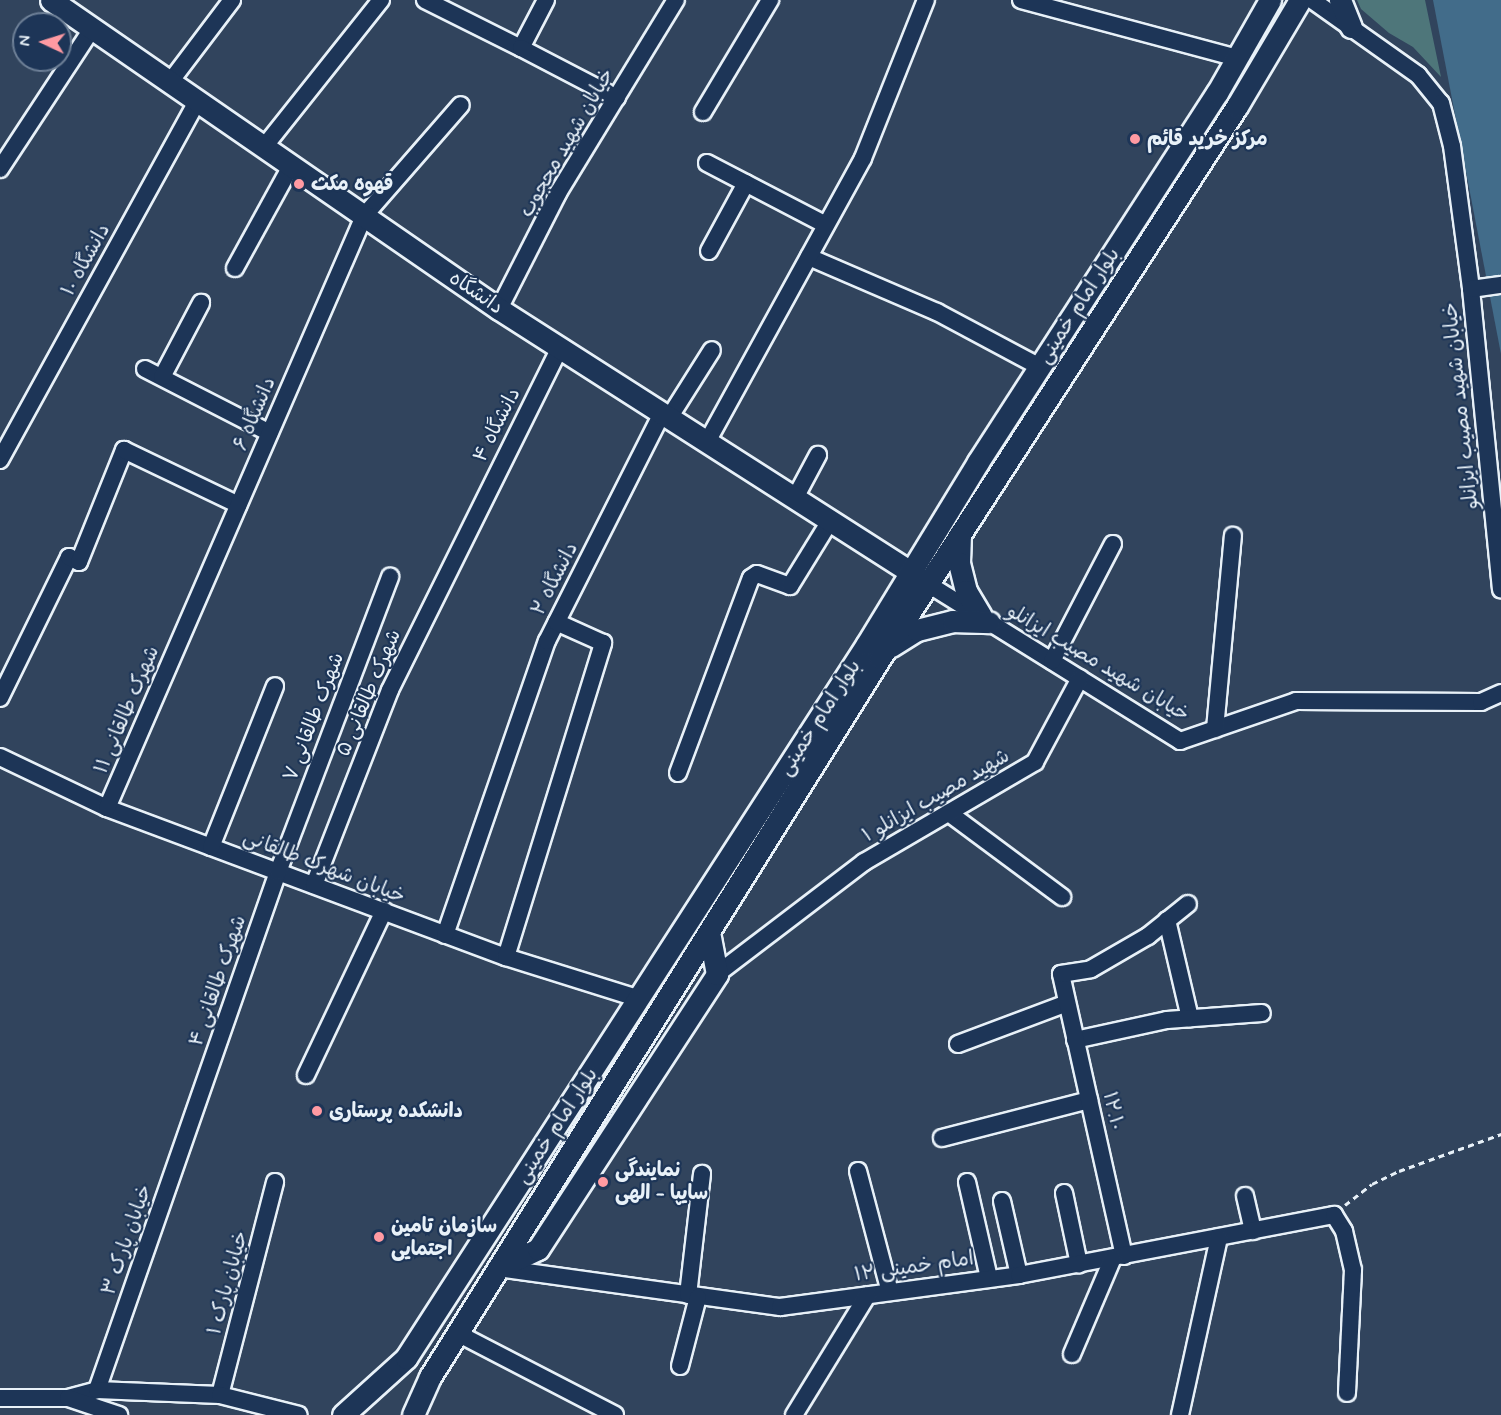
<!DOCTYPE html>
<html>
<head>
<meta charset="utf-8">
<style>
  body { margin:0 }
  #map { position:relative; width:1501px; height:1415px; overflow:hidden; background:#31445d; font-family:Mynerve,"Playpen Sans Arabic",sans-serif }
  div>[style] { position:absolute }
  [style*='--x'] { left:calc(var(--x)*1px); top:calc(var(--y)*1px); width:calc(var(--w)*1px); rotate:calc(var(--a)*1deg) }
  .green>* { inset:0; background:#4e767a }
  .water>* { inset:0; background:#426c8a }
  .path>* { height:3px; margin-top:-1.5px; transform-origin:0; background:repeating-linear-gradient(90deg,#e8f1f8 0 6px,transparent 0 10.5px) }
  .roads { filter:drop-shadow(2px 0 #e8f1f8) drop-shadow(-2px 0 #e8f1f8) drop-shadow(0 2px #e8f1f8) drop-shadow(0 -2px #e8f1f8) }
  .minor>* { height:16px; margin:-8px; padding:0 8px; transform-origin:8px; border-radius:8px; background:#1d3557 }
  .major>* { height:21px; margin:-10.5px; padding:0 10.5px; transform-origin:10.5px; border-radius:10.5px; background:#1d3557 }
  .dots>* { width:16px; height:16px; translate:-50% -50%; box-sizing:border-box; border:3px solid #1d3557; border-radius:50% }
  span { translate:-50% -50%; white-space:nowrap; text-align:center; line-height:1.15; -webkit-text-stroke:4.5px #1d3557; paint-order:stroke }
  .poi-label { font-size:20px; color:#e8f1f8; font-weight:700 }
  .left { translate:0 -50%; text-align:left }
  .street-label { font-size:20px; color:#e8f1f8 }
  .north { position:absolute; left:12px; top:12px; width:60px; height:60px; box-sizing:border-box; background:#1d3557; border:2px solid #6e8097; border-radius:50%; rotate:274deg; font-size:16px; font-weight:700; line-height:24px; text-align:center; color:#e8f1f8 }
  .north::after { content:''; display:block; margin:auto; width:21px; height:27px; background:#ff9aa2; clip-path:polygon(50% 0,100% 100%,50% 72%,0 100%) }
</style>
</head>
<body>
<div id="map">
  <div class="green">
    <div style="clip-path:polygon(1357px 0,1425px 0,1441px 77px,1413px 47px,1389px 33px,1361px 9px)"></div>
  </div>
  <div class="water">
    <div style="clip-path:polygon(1433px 0,1501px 0,1501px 354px)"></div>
  </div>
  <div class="path">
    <div style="--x:1345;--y:1205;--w:34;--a:-38"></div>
    <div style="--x:1372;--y:1184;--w:30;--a:-26"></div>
    <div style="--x:1399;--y:1171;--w:109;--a:-19.9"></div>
  </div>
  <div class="roads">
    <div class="minor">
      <div style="--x:425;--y:0;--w:107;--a:26.6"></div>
      <div style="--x:521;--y:48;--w:54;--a:-62.5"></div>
      <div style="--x:1021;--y:0;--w:224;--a:15"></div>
      <div style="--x:1312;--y:0;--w:130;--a:35.3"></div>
      <div style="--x:1418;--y:75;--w:36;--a:51"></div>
      <div style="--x:1441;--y:103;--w:44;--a:75.7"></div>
      <div style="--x:1452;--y:146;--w:144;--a:82.4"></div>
      <div style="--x:1471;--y:289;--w:302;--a:84.3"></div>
      <div style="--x:521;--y:48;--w:108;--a:27.5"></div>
      <div style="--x:170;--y:82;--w:103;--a:-52.9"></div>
      <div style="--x:703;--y:112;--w:131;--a:-59.1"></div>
      <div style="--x:264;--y:147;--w:188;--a:-51.5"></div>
      <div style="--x:707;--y:163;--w:134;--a:27.5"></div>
      <div style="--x:0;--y:169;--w:168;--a:-56.7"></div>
      <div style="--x:709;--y:251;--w:77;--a:-61.4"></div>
      <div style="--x:809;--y:257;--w:139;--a:23.3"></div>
      <div style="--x:937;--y:312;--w:117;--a:28.1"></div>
      <div style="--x:235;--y:268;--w:116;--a:-61.2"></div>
      <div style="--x:1471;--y:289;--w:30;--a:-8"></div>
      <div style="--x:499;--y:309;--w:130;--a:-63"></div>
      <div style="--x:558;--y:193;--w:226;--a:-58.6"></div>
      <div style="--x:145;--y:369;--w:140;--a:27.1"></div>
      <div style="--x:162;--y:377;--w:84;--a:-62.2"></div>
      <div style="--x:669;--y:418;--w:80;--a:-57.7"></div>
      <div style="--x:707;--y:442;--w:324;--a:-61.2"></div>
      <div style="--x:863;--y:158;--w:170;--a:-68.3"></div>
      <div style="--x:0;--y:460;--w:409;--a:-61.2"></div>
      <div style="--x:795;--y:498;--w:49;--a:-61.9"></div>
      <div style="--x:928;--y:584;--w:297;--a:31.9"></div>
      <div style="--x:1180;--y:741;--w:123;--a:-19"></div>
      <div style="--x:1296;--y:701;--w:185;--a:0.3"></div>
      <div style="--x:1481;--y:702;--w:22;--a:-24"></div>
      <div style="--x:1052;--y:661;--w:132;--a:-62.5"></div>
      <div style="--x:0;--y:698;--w:157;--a:-63.9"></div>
      <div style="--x:69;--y:557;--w:11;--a:27"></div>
      <div style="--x:79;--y:562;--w:121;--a:-68.1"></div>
      <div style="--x:124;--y:450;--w:127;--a:25.6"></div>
      <div style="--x:1215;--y:729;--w:194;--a:-84.7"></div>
      <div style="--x:0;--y:757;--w:119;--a:25.5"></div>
      <div style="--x:107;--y:808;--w:426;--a:20.5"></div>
      <div style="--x:506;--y:957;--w:140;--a:17.4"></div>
      <div style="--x:678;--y:773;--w:208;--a:-69.5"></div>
      <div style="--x:751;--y:578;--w:7;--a:-34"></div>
      <div style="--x:757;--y:574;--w:35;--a:20"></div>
      <div style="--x:790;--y:586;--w:76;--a:-58.4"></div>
      <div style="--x:107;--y:808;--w:645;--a:-66.53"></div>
      <div style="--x:364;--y:216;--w:147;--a:-48.9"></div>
      <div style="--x:949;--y:813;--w:141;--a:36.6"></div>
      <div style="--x:211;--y:847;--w:173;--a:-68.3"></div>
      <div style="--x:314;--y:885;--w:209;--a:-68.7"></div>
      <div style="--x:390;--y:690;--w:382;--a:-63.6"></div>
      <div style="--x:1167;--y:920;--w:101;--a:76.8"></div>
      <div style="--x:445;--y:935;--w:311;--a:-70.9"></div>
      <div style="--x:547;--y:641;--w:255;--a:-63.2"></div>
      <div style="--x:506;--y:957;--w:329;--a:-72.8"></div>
      <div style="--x:603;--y:643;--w:51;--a:-155.9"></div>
      <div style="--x:717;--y:974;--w:185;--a:-37.3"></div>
      <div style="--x:864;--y:862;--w:198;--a:-30.3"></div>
      <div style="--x:1035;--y:762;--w:95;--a:-61.8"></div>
      <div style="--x:1075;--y:1040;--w:94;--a:-12.3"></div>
      <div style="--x:1167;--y:1020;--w:95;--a:-4.2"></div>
      <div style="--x:958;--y:1044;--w:116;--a:-20.6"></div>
      <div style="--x:306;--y:1075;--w:182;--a:-64.6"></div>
      <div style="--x:942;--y:1138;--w:152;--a:-14.5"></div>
      <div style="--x:858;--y:1171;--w:125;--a:75.2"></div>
      <div style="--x:967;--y:1182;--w:98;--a:77.1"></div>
      <div style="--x:1064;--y:1193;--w:73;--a:78.1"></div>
      <div style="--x:1245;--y:1196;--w:36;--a:77"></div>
      <div style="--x:1002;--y:1201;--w:76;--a:77.1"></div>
      <div style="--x:1124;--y:1256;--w:289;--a:-102.6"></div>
      <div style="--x:1061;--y:974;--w:30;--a:-9"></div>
      <div style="--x:1091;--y:969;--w:66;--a:-30.1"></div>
      <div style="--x:1148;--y:936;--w:51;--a:-38.7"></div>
      <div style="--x:498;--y:1268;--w:285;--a:7.9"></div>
      <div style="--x:780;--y:1307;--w:241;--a:-7.6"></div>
      <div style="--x:1019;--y:1275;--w:321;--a:-10.8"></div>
      <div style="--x:1334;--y:1215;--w:19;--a:58"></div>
      <div style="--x:1344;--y:1231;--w:40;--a:77"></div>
      <div style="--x:1353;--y:1270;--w:123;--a:92.8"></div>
      <div style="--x:688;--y:1295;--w:122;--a:-83.4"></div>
      <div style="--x:457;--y:1333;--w:178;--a:27.4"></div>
      <div style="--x:1072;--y:1354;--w:104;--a:-66.9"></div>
      <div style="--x:680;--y:1366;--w:71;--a:-75.4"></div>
      <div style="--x:97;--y:1390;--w:549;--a:-70.74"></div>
      <div style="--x:278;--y:872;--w:316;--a:-69.2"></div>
      <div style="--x:220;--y:1395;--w:220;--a:-75.5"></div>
      <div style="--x:0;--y:1398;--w:68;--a:0"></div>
      <div style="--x:68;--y:1398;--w:30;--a:-15"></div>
      <div style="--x:97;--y:1390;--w:123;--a:2.3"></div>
      <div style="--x:220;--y:1395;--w:81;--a:14.2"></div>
      <div style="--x:68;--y:1398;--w:54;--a:18.4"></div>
      <div style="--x:794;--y:1415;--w:140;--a:-58.5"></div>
      <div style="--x:1180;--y:1415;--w:182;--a:-77.6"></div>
    </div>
    <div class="major">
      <div style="--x:51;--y:0;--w:544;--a:34.6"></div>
      <div style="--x:499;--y:309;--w:503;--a:32.58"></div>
      <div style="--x:1340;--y:0;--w:29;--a:68"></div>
      <div style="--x:960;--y:534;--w:29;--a:92"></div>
      <div style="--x:959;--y:563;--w:29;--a:76"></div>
      <div style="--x:966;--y:591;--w:29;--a:59"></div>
      <div style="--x:891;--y:646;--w:31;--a:-32"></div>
      <div style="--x:917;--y:630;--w:37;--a:-14"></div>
      <div style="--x:953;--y:621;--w:36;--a:2"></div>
      <div style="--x:498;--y:1268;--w:44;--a:-25.4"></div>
      <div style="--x:538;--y:1249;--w:328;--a:-56.9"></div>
      <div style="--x:717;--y:974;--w:43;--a:-100.8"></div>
      <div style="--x:343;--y:1415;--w:85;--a:-42.1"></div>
      <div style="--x:406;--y:1358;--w:850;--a:-57.15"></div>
      <div style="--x:867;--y:644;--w:213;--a:-58.6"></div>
      <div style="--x:978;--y:462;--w:440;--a:-57.1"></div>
      <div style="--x:1217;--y:93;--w:107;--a:-60.3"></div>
      <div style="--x:413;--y:1415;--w:42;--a:-65.9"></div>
      <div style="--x:430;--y:1377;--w:848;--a:-57.96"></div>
      <div style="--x:880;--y:658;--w:657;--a:-57.11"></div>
      <div style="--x:1237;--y:106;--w:123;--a:-59.3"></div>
    </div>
  </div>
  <div class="dots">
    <div style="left:1135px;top:139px;background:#ff9aa2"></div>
    <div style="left:299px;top:184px;background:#ff9aa2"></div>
    <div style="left:317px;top:1111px;background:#ff9aa2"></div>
    <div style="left:603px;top:1182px;background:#ff9aa2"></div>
    <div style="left:379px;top:1237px;background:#ff9aa2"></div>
  </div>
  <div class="poi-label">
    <span class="left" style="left:1147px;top:139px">مرکز خرید قائم</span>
    <span class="left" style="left:311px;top:184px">قهوه مکث</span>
    <span class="left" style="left:329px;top:1111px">دانشکده پرستاری</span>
    <span class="left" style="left:615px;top:1182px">نمایندگی<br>سایپا - الهی</span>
    <span class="left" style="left:391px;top:1238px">سازمان تامین<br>اجتمایی</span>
  </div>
  <div class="street-label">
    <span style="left:567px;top:143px;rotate:-60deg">خیابان شهید محجوب</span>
    <span style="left:86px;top:260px;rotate:-61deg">دانشگاه ۱۰</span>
    <span style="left:476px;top:293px;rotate:34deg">دانشگاه</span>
    <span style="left:1079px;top:306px;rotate:-57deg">بلوار امام خمینی</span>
    <span style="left:1461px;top:406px;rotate:-96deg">خیابان شهید مصیب ایزانلو</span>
    <span style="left:255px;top:414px;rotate:-67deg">دانشگاه ۶</span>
    <span style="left:497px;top:425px;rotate:-63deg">دانشگاه ۴</span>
    <span style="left:555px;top:579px;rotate:-63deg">دانشگاه ۲</span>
    <span style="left:1098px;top:663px;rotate:31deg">خیابان شهید مصیب ایزانلو</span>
    <span style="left:369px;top:693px;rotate:-67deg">شهرک طالقانی ۵</span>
    <span style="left:127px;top:710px;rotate:-67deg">شهرک طالقانی ۱۱</span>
    <span style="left:314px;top:717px;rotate:-69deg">شهرک طالقانی ۷</span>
    <span style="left:820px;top:718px;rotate:-57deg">بلوار امام خمینی</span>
    <span style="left:936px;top:796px;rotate:-30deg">شهید مصیب ایزانلو ۱</span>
    <span style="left:324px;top:867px;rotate:21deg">خیابان شهرک طالقانی</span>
    <span style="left:218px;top:981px;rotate:-71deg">شهرک طالقانی ۴</span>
    <span style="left:1113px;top:1111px;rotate:77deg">۱۲.۱۰</span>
    <span style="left:557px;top:1126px;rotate:-57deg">بلوار امام خمینی</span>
    <span style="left:127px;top:1240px;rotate:-71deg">خیابان پارک ۳</span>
    <span style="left:914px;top:1267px;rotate:-8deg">امام خمینی ۱۲</span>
    <span style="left:228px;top:1283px;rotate:-75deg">خیابان پارک ۱</span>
  </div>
  <div class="north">N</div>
</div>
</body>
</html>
